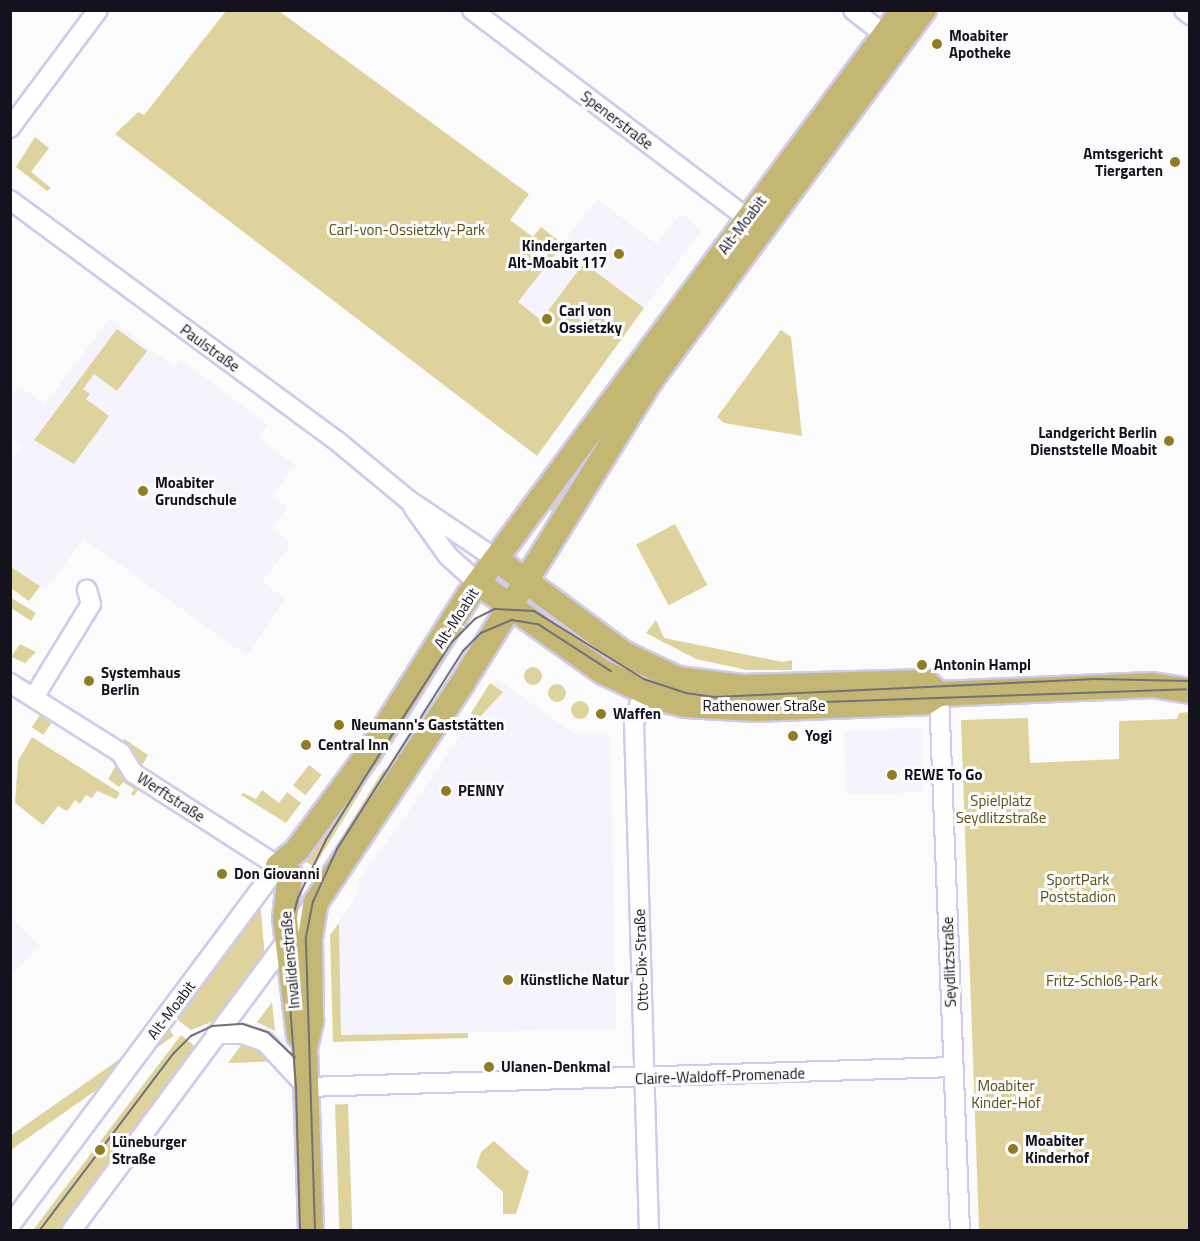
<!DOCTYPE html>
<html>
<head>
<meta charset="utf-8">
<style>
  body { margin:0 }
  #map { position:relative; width:1200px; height:1241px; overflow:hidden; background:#fbfbfb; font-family:"Titillium Web",sans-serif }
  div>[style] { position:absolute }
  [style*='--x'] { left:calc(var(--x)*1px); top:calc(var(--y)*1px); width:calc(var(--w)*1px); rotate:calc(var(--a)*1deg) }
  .built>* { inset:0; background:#f5f3fc; transform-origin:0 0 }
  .green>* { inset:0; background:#ded39d; transform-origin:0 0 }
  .round { border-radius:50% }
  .roads { filter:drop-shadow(2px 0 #d0cbeb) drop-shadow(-2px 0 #d0cbeb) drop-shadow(0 2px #d0cbeb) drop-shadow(0 -2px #d0cbeb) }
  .minor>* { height:18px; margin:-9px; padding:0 9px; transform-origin:9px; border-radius:9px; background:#fff }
  .major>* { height:24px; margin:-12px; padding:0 12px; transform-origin:12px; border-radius:12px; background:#c4b773 }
  .tram>* { height:1.5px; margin:-0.75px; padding:0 0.75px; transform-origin:0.75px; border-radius:0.75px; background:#727177 }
  .dots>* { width:16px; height:16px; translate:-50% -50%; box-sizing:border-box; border:3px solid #fbfbfb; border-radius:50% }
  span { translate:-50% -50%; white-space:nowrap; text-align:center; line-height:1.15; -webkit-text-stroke:6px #fbfbfb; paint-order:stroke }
  .poi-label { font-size:15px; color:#14121d; font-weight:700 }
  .left { translate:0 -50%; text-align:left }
  .right { translate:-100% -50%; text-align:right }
  .street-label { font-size:15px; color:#14121d }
  .park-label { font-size:15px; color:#5a4f17 }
  .frame { position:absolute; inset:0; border:12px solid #14121d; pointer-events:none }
</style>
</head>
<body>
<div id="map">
  <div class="built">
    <div style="clip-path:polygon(597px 199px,657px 244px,679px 216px,685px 215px,701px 231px,644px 308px,584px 263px,541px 320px,517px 302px)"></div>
    <div style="clip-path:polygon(110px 319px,174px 367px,180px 359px,268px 425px,259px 438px,295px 465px,272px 496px,287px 507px,272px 528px,291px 544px,262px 582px,285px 599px,247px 656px,83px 538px,46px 590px,11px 567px,11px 461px,22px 446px,11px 437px,10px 397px,19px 386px,45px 404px)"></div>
    <div style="clip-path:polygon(479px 629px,482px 631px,393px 775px,384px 769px,460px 650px)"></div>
    <div style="clip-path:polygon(497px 679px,576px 735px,610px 735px,616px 1029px,341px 1035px,339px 923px,358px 892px,358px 881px,413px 806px)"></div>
    <div style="left:921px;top:728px;width:64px;height:77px;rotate:88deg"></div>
    <div style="clip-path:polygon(11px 918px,40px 946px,11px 976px,10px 974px)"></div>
    <div style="clip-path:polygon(257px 1022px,287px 1039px,288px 1053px,273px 1037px,253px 1028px)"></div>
  </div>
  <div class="green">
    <div style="clip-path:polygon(226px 11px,279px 11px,529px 194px,510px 220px,533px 237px,541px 227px,563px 244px,518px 302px,541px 320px,584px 263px,644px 308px,537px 456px,115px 134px,138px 112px,144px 115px)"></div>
    <div style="clip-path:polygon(35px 137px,49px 148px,31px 172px,51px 188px,47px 191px,16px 167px)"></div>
    <div style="clip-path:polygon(117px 329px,147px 351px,117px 391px,94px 374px,83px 389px,90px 394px,86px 399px,109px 416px,74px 464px,34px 440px)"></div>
    <div style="clip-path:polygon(781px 330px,791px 337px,802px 436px,724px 423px,717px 417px)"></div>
    <div style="clip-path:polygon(648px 364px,556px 515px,549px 509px)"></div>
    <div style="left:675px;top:524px;width:69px;height:44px;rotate:62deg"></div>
    <div style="clip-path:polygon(11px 567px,40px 586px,29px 601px,11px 588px)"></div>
    <div style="clip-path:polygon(10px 597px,36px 613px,31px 621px,11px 608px)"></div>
    <div style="clip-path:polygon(544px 612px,554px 617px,556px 614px,705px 690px,710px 702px,625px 676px,541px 617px)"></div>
    <div style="clip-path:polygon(656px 620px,664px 638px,783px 662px,792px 660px,792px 670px,747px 670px,696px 659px,646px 633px)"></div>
    <div style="clip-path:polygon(20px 644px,36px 652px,25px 663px,11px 657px)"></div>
    <div class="round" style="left:524px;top:667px;width:18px;height:18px"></div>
    <div style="clip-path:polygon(490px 683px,503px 692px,478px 719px,471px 713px)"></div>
    <div class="round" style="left:548px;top:684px;width:18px;height:18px"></div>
    <div class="round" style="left:571px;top:701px;width:18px;height:18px"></div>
    <div style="left:44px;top:709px;width:14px;height:22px;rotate:34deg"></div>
    <div style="clip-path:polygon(1189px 712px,1189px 1230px,979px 1230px,961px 720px,1028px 718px,1030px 763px,1119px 759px,1119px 721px,1177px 719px,1179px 713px)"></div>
    <div style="clip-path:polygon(32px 737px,120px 793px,116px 799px,97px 791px,92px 798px,86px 795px,80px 804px,75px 800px,67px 811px,58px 806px,43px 825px,15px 803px,18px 761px)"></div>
    <div style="clip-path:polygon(123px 738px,148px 755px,140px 769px,133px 765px)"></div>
    <div style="clip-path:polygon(371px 761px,377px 765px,314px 867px,305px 861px)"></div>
    <div style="clip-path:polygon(117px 764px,124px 777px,139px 788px,134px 796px,131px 794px,134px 789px,123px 782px,119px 787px,108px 779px)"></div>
    <div style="left:309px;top:765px;width:16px;height:26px;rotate:38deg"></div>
    <div style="clip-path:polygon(384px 769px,393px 775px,326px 873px,321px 870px)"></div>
    <div style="clip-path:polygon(262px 790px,279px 803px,287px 792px,301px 803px,286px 823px,241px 795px,243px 793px,256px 799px)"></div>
    <div style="clip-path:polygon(260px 902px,265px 957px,219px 1019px,191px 1030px,174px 1017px)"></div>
    <div style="clip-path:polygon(339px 923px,341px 1035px,468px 1033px,468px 1038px,333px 1042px,330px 935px)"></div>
    <div style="clip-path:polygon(272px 1002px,275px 1031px,257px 1022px)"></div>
    <div style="left:167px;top:1026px;width:12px;height:254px;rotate:55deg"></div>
    <div style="clip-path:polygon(181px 1035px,197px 1048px,62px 1230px,33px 1230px)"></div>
    <div style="clip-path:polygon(245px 1040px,279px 1061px,228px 1063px)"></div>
    <div style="left:348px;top:1104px;width:126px;height:13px;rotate:88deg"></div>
    <div style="clip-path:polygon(494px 1141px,529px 1172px,516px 1214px,503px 1214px,503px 1192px,476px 1167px,481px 1152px)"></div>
  </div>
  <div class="roads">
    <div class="minor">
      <div style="--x:472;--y:10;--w:358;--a:37.1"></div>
      <div style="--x:853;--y:10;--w:41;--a:38"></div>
      <div style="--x:1184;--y:10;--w:8;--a:40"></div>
      <div style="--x:10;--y:128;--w:147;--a:-53.3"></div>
      <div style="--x:10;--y:200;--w:406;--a:36.4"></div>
      <div style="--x:337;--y:441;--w:91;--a:39.6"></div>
      <div style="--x:407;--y:499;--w:107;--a:34"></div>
      <div style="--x:413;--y:507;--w:60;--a:54.5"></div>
      <div style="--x:448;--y:556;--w:40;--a:42"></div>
      <div style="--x:10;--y:683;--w:131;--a:32.2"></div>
      <div style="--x:121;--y:753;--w:23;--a:59"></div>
      <div style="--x:133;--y:773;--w:172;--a:32.7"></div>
      <div style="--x:278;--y:866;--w:449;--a:126.7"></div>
      <div style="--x:643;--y:692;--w:32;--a:106"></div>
      <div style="--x:634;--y:723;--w:507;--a:88.31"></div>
      <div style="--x:939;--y:694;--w:536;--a:87.76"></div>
      <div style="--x:34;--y:697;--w:109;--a:-58.5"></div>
      <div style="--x:91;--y:604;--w:15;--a:-106"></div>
      <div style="--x:216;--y:1034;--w:26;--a:0"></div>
      <div style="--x:242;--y:1034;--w:24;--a:19"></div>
      <div style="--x:265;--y:1042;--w:62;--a:47"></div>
      <div style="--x:307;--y:1087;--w:646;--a:-1.77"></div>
      <div style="--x:72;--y:1230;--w:409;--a:-53.4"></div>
    </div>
    <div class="major">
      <div style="--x:496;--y:559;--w:158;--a:36.5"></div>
      <div style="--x:623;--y:653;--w:61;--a:25.3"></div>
      <div style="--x:678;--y:679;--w:65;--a:7"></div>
      <div style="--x:743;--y:687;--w:183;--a:-1.6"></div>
      <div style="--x:926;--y:682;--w:18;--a:43"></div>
      <div style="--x:478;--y:583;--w:153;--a:35.5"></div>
      <div style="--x:603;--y:672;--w:64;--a:25"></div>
      <div style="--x:661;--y:699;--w:25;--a:14"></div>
      <div style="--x:685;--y:705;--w:70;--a:3.3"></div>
      <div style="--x:755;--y:709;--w:171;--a:-2.3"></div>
      <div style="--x:926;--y:702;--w:15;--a:-32"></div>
      <div style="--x:939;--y:694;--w:213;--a:-2.4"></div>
      <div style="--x:1152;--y:685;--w:38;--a:9"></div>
      <div style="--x:299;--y:1036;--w:119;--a:-96.8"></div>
      <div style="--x:285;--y:918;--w:44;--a:-83.5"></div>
      <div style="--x:290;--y:874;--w:14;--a:-146"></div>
      <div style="--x:278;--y:866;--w:25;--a:-40"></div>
      <div style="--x:297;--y:850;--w:121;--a:-53.4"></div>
      <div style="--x:369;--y:753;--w:187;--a:-57.7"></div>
      <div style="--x:469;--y:595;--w:728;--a:-53.43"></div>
      <div style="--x:311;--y:1230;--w:182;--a:-91.9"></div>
      <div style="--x:305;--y:1048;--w:28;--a:-77"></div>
      <div style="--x:311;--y:1021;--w:83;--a:-90.7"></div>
      <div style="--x:310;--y:938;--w:36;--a:-81"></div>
      <div style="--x:316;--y:902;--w:265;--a:-56.2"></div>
      <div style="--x:463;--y:682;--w:356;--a:-58.1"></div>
      <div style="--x:651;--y:380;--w:460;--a:-53.6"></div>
    </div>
  </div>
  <div class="tram">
    <div style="--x:739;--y:705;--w:447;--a:-2"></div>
    <div style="--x:40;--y:1230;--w:222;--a:-52.9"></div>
    <div style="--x:174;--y:1053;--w:24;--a:-45"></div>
    <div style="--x:191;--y:1036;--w:23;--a:-25"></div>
    <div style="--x:212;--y:1026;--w:31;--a:-4"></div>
    <div style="--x:243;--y:1024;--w:26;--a:18"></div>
    <div style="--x:268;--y:1032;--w:37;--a:43"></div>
    <div style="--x:300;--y:1230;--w:142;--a:-91.6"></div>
    <div style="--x:296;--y:1088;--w:127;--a:-94.1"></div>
    <div style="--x:287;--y:961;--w:23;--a:-90"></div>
    <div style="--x:287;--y:938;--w:41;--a:-74.6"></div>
    <div style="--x:298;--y:898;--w:64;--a:-64.2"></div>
    <div style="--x:326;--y:840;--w:104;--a:-58"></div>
    <div style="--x:381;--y:752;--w:130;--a:-57.3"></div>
    <div style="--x:451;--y:643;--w:34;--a:-45"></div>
    <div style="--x:475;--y:619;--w:22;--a:-27"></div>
    <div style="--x:495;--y:609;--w:39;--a:3"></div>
    <div style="--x:534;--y:611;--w:129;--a:31.7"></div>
    <div style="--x:644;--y:679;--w:44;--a:18.4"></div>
    <div style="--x:686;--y:693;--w:30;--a:8"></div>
    <div style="--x:716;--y:697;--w:379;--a:-2.7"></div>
    <div style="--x:1095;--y:679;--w:95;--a:1.2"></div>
    <div style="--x:315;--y:1230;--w:293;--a:-91.8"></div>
    <div style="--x:306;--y:937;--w:36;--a:-79"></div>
    <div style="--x:313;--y:902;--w:58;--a:-65.6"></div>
    <div style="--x:337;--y:849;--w:235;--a:-57.5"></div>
    <div style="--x:463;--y:651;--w:25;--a:-45"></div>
    <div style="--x:481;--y:633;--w:34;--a:-23"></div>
    <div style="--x:512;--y:620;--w:26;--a:9"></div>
    <div style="--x:538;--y:624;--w:87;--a:32.8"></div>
  </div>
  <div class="dots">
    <div style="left:937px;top:44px;background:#8f7d23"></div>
    <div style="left:1175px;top:162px;background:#8f7d23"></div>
    <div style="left:619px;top:254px;background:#8f7d23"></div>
    <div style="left:547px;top:319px;background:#8f7d23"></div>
    <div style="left:1169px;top:441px;background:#8f7d23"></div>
    <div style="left:143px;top:491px;background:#8f7d23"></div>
    <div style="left:922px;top:665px;background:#8f7d23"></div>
    <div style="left:89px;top:681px;background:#8f7d23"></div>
    <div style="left:601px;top:714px;background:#8f7d23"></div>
    <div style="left:339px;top:725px;background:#8f7d23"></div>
    <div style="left:793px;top:736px;background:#8f7d23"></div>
    <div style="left:306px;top:745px;background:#8f7d23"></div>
    <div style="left:892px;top:775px;background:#8f7d23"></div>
    <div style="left:446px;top:791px;background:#8f7d23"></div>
    <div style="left:222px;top:874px;background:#8f7d23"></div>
    <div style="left:508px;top:980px;background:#8f7d23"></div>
    <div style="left:489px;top:1067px;background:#8f7d23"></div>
    <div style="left:1013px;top:1149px;background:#8f7d23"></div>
    <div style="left:100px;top:1150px;background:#8f7d23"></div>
  </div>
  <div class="poi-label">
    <span class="left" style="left:949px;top:44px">Moabiter<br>Apotheke</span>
    <span class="right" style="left:1163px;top:162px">Amtsgericht<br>Tiergarten</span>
    <span class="right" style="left:607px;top:254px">Kindergarten<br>Alt-Moabit 117</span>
    <span class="left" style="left:559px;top:319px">Carl von<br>Ossietzky</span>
    <span class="right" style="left:1157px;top:441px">Landgericht Berlin<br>Dienststelle Moabit</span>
    <span class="left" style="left:155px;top:491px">Moabiter<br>Grundschule</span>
    <span class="left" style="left:934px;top:665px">Antonin Hampl</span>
    <span class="left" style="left:101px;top:681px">Systemhaus<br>Berlin</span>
    <span class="left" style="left:613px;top:714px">Waffen</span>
    <span class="left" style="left:351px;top:725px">Neumann's Gaststätten</span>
    <span class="left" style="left:805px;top:736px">Yogi</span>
    <span class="left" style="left:318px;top:745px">Central Inn</span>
    <span class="left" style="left:904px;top:775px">REWE To Go</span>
    <span class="left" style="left:458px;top:791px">PENNY</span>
    <span class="left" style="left:234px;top:874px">Don Giovanni</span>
    <span class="left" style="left:520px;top:980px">Künstliche Natur</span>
    <span class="left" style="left:501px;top:1067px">Ulanen-Denkmal</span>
    <span class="left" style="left:1025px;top:1149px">Moabiter<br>Kinderhof</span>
    <span class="left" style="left:112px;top:1150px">Lüneburger<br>Straße</span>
  </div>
  <div class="street-label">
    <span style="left:617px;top:120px;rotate:37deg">Spenerstraße</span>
    <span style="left:742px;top:225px;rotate:-53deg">Alt-Moabit</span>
    <span style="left:210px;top:348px;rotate:36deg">Paulstraße</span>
    <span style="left:456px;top:618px;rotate:-57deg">Alt-Moabit</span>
    <span style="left:764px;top:706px">Rathenower Straße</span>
    <span style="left:171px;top:797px;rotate:33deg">Werftstraße</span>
    <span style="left:290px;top:960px;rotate:-95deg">Invalidenstraße</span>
    <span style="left:641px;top:960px;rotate:-92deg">Otto-Dix-Straße</span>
    <span style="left:949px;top:962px;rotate:-92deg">Seydlitzstraße</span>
    <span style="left:171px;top:1010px;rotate:-53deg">Alt-Moabit</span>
    <span style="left:720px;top:1076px;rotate:-2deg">Claire-Waldoff-Promenade</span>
  </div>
  <div class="park-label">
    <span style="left:407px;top:230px">Carl-von-Ossietzky-Park</span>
    <span style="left:1001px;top:809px">Spielplatz<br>Seydlitzstraße</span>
    <span style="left:1078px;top:888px">SportPark<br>Poststadion</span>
    <span style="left:1102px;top:981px">Fritz-Schloß-Park</span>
    <span style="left:1006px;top:1094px">Moabiter<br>Kinder-Hof</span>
  </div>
  <div class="frame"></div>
</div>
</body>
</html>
